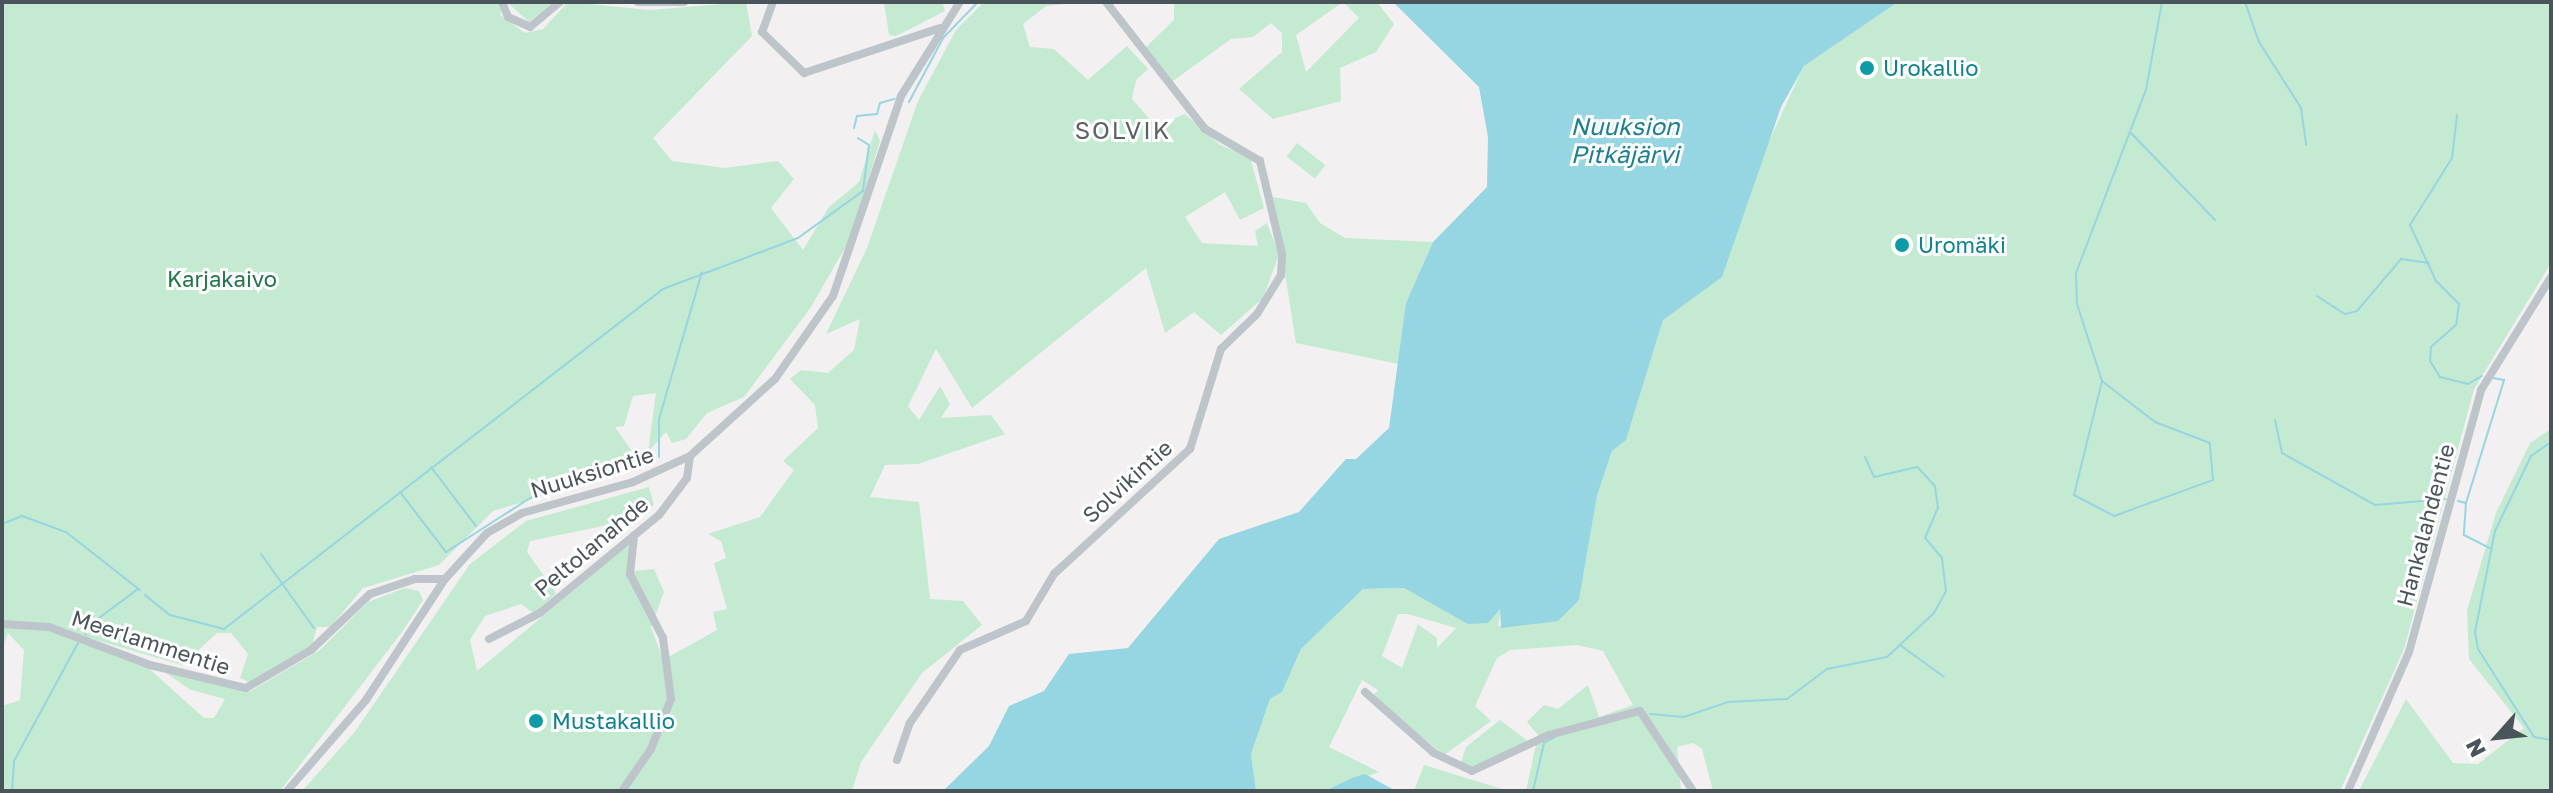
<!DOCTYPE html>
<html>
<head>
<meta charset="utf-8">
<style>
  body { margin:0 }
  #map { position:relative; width:2553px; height:793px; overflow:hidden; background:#f2f0f0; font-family:"Golos Text",sans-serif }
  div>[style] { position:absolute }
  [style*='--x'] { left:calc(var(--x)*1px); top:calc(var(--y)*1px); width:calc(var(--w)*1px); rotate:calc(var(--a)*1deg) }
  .green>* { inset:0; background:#c4ead2; transform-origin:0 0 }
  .water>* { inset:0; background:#96d5e2 }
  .stream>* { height:2px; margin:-1px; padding:0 1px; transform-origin:1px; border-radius:1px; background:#96d5e2 }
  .minor>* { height:8px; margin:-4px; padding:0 4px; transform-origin:4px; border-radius:4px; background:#bdc5cb }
  .dots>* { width:22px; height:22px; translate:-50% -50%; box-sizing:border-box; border:4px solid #fff; border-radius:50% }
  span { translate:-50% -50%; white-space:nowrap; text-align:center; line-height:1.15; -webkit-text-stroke:6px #fff; paint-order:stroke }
  .culture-label { font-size:22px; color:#0d838f }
  .left { translate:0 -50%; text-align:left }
  .park-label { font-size:22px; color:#227549 }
  .street-label { font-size:22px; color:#4a545b }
  .water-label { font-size:24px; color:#1c7f94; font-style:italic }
  .neighbourhood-label { font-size:24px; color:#5d6164; letter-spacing:2px }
  .frame { position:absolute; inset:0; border:4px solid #4a545b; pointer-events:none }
  .north { position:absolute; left:2457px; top:697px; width:80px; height:80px; -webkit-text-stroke:6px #fff; paint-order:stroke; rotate:243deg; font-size:22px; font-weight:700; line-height:32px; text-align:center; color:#4a545b }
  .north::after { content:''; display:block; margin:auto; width:28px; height:36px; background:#4a545b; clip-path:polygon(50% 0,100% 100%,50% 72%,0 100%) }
</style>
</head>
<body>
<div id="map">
  <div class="green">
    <div style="clip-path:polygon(2px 2px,504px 2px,500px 15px,525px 33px,543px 29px,568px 2px,650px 10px,746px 2px,752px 36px,653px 138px,672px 161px,725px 168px,778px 161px,794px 179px,771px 208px,803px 250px,829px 207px,859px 182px,875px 130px,880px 141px,850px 239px,811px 307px,744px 397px,707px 413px,686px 439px,672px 443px,666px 432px,648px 452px,656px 393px,633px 396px,624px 426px,615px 427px,638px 460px,603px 478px,493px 511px,439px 565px,363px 588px,330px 627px,317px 627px,312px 645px,251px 683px,240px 678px,248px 654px,231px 633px,217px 633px,182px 665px,72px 633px,145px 665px,204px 718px,214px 718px,225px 699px,191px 690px,160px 669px,249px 692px,320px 650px,368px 602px,405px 588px,419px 591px,423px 600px,402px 632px,280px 791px,2px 791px,2px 706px,20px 700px,24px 650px,8px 633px,2px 650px)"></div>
    <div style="clip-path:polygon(507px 2px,553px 2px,529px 22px)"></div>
    <div style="clip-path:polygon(884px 2px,942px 2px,945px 11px,896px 36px,889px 35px)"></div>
    <div style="clip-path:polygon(984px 2px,1083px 2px,1046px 6px,1023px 24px,1030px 47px,1054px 49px,1088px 80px,1127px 46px,1148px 69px,1136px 80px,1132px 99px,1156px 126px,1185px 114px,1220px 145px,1250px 157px,1264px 208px,1240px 220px,1225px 192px,1185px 217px,1202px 243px,1258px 246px,1255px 231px,1267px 223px,1279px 254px,1263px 298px,1221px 335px,1194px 312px,1165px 333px,1146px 268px,972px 408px,936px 349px,908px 406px,919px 420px,940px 386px,950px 404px,941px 418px,991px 415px,1005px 434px,918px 464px,885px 465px,870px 497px,919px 502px,930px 599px,963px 601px,982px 625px,922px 673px,861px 762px,852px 791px,302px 791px,354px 733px,470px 564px,526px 521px,649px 487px,654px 505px,627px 521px,530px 541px,527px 552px,556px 593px,535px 614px,521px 604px,485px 616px,470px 640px,477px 671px,637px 538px,634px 571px,654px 569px,664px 592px,651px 627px,663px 660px,717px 630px,713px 612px,727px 609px,714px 563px,726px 558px,721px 541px,708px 534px,760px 517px,794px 470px,783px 461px,818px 428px,815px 405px,790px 379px,801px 370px,828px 373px,854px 350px,860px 319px,826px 334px,867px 248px,918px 101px,956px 30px)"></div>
    <div style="clip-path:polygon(evenodd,1174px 2px,1377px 2px,1394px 24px,1376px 52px,1340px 68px,1341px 101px,1273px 119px,1239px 89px,1282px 52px,1282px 33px,1271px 23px,1253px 37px,1231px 39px,1170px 83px,1144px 49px,1174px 20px,1174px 2px,1343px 2px,1359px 18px,1306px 72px,1296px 35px,1343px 2px)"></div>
    <div style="clip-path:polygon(evenodd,1898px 2px,2551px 2px,2551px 263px,2474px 389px,2404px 649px,2340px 791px,1713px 791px,1702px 749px,1693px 743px,1677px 747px,1681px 791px,1526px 791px,1538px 735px,1527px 722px,1544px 705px,1558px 709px,1588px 685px,1599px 717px,1633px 705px,1603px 651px,1577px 645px,1510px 650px,1497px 658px,1475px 706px,1491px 721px,1444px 755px,1372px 697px,1378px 690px,1362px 680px,1329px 747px,1379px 772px,1325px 791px,1256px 791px,1251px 754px,1270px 699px,1282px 692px,1301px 649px,1363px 589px,1404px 588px,1469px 624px,1501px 609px,1498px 626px,1534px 624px,1579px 600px,1597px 496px,1612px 451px,1626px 440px,1663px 320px,1702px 285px,1804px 66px,1898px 2px,1398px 614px,1408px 614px,1456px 628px,1437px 648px,1437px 638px,1418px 624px,1402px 668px,1382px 656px,1398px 614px)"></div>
    <div style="left:1297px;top:143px;width:36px;height:17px;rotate:38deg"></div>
    <div style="clip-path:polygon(1273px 197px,1306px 203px,1320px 223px,1345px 238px,1433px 242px,1406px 303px,1399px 364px,1296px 343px)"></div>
    <div style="clip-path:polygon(2551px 429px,2551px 791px,2359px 791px,2406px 699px,2453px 763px,2478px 764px,2524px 728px,2469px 659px,2467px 610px,2496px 513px,2530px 443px)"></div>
    <div style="clip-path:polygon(1500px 720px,1529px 742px,1473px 769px,1461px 762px,1466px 747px)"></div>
    <div style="clip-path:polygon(1424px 765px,1502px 789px,1504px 791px,1414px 791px)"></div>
  </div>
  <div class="water">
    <div style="clip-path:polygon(1393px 2px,1898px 2px,1804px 66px,1781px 107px,1722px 277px,1663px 320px,1626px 440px,1612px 451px,1597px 496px,1579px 600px,1558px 621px,1501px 628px,1500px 609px,1488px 623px,1468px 624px,1404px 588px,1363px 589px,1301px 649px,1282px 692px,1270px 699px,1251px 754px,1256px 791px,943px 791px,989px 746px,1009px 706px,1044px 691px,1069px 654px,1128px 648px,1219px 539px,1299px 512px,1346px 459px,1356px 459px,1389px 428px,1406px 303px,1433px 242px,1487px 187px,1488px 137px,1479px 87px)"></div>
    <div style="clip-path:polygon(1365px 774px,1396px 791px,1325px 791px,1352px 778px)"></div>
  </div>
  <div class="stream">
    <div style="--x:2245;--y:2;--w:42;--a:70.7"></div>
    <div style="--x:2259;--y:42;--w:78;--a:57.5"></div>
    <div style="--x:2301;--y:108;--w:37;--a:82"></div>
    <div style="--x:909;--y:102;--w:72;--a:-62"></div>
    <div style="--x:943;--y:38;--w:50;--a:-45.8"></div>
    <div style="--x:2457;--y:115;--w:43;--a:96.6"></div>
    <div style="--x:2452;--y:158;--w:79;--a:122.1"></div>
    <div style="--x:2410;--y:225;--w:62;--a:65.1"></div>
    <div style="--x:2436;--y:281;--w:33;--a:45"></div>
    <div style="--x:2459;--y:304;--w:21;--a:98"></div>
    <div style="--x:2456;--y:325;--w:33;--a:139"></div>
    <div style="--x:2431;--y:347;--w:14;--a:94"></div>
    <div style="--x:2430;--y:361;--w:19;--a:58"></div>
    <div style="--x:2440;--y:377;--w:29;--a:14"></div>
    <div style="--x:2468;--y:384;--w:16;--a:-30"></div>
    <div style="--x:854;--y:128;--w:12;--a:-76"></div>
    <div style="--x:857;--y:116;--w:20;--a:-6"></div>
    <div style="--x:877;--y:114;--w:11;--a:-75"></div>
    <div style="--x:880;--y:103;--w:15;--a:-16"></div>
    <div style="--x:2131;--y:133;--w:121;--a:46"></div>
    <div style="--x:2550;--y:141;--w:1;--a:0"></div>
    <div style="--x:2317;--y:296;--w:33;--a:33"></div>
    <div style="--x:2345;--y:314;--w:12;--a:-14"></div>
    <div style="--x:2357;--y:311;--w:68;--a:-49.8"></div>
    <div style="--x:2401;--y:259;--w:28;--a:8"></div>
    <div style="--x:2102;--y:381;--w:117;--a:103.8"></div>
    <div style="--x:2074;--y:495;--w:45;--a:27.7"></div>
    <div style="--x:2114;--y:516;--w:105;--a:-20"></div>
    <div style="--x:2213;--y:480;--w:37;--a:-95"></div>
    <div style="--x:2210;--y:443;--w:59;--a:-159.1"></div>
    <div style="--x:2155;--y:422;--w:67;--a:-142.3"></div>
    <div style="--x:2102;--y:381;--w:81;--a:-108"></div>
    <div style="--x:2077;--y:304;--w:31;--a:-92"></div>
    <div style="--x:2076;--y:273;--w:196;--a:-69.1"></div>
    <div style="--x:2146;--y:90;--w:89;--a:-79.7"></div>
    <div style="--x:2275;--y:420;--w:34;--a:78"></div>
    <div style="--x:2282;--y:453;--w:107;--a:29.2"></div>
    <div style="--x:2375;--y:505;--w:71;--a:-4.8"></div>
    <div style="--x:2551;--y:442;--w:24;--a:145"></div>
    <div style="--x:2531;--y:456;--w:83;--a:115.6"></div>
    <div style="--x:2495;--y:531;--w:103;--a:101.2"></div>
    <div style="--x:2475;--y:632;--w:17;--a:80"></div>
    <div style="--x:2478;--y:649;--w:104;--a:57.5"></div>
    <div style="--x:2534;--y:737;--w:17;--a:10"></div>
    <div style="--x:659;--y:457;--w:38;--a:-90"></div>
    <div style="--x:659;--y:419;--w:153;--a:-73.7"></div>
    <div style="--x:431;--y:467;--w:74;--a:52.7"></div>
    <div style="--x:400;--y:492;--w:76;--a:52.5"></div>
    <div style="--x:446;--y:552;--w:100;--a:-32.7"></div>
    <div style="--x:530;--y:498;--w:69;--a:-16.9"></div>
    <div style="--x:2458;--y:501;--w:8;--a:14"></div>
    <div style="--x:2466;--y:503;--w:32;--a:94"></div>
    <div style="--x:2464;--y:535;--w:29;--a:27"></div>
    <div style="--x:2466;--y:503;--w:129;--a:-72.8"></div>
    <div style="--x:2504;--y:380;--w:11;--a:-170"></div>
    <div style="--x:2;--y:524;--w:22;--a:-22"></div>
    <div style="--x:22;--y:516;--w:47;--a:20"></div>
    <div style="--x:66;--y:532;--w:94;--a:38.1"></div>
    <div style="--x:261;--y:554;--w:91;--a:54.4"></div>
    <div style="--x:145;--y:595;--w:32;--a:39"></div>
    <div style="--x:170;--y:615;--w:56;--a:14.5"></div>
    <div style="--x:224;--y:629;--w:555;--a:-37.76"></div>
    <div style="--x:663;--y:289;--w:144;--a:-20.7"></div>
    <div style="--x:798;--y:238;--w:80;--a:-35.9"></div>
    <div style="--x:863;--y:191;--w:46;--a:-82.6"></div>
    <div style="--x:869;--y:145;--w:13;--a:-148"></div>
    <div style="--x:86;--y:635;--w:6;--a:-108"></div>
    <div style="--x:84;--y:629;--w:67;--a:-36.5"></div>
    <div style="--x:1900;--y:645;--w:54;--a:36"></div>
    <div style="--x:1650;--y:714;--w:34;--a:5"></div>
    <div style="--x:1684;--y:717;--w:46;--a:-18.8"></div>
    <div style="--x:1728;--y:702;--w:59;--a:-2.9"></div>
    <div style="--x:1787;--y:699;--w:50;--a:-36.9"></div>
    <div style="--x:1827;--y:669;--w:61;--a:-11.3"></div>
    <div style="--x:1887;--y:657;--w:64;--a:-43.1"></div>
    <div style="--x:1934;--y:613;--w:25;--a:-61"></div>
    <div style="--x:1946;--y:591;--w:33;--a:-97"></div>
    <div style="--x:1942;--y:558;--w:26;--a:-130"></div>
    <div style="--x:1925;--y:538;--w:33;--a:-67"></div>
    <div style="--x:1938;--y:508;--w:22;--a:-98"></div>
    <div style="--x:1935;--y:486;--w:26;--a:-133"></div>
    <div style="--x:1917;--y:467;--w:44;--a:166.9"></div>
    <div style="--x:1874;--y:477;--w:22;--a:-114"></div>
    <div style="--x:12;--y:791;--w:30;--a:-86"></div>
    <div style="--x:14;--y:761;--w:134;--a:-61.5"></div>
    <div style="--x:1533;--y:791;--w:49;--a:-77.1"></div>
    <div style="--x:1544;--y:743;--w:13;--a:-29"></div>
  </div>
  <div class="minor">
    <div style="--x:502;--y:2;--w:16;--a:68"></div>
    <div style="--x:508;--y:17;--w:24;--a:24"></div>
    <div style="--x:530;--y:27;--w:39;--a:-40"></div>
    <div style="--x:638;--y:2;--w:46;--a:0"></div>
    <div style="--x:773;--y:2;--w:32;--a:110"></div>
    <div style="--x:762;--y:32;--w:59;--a:44.3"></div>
    <div style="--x:804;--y:73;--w:143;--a:-18.3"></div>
    <div style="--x:2;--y:624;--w:47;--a:3.7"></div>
    <div style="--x:49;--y:627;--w:108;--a:20.6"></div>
    <div style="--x:150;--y:665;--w:99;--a:13.5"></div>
    <div style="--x:246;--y:688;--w:75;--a:-30.3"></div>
    <div style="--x:311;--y:650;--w:81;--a:-43.5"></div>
    <div style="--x:370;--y:594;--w:47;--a:-18.4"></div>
    <div style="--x:415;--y:579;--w:30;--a:0"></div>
    <div style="--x:489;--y:639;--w:57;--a:-27"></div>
    <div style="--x:540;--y:613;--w:154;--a:-39.5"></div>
    <div style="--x:659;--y:515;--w:46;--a:-52.9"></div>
    <div style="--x:687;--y:478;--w:22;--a:-82"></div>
    <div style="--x:1365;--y:692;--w:92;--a:41.5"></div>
    <div style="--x:1434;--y:753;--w:42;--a:25.3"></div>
    <div style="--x:1472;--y:771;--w:85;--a:-25.1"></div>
    <div style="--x:1549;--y:735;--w:94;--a:-14.8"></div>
    <div style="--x:1640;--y:711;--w:96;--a:56.5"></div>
    <div style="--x:897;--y:760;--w:39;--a:-71"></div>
    <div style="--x:910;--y:723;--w:88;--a:-55.6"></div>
    <div style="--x:960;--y:650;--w:72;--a:-23.7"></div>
    <div style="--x:1026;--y:621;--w:55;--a:-59.2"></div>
    <div style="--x:1054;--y:574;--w:185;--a:-42.6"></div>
    <div style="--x:1190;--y:449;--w:105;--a:-72.8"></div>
    <div style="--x:1221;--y:349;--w:50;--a:-44.2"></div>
    <div style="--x:1257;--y:314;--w:46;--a:-58.4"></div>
    <div style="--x:1281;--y:275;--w:21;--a:-87"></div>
    <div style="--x:1282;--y:254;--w:96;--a:-103.3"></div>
    <div style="--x:1260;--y:161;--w:64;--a:-149.8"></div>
    <div style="--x:1205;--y:129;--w:161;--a:-127.9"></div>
    <div style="--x:287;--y:791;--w:121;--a:-49"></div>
    <div style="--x:366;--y:700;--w:145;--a:-56.9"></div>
    <div style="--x:445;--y:579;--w:62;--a:-47.6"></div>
    <div style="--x:487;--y:533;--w:40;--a:-29.7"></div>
    <div style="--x:522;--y:513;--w:115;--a:-15.6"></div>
    <div style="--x:633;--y:482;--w:63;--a:-24.5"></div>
    <div style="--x:690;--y:456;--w:115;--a:-42.2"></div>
    <div style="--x:775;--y:379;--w:101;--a:-55.1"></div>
    <div style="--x:833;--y:296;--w:211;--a:-71.2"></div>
    <div style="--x:901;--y:96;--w:111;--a:-57.9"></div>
    <div style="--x:622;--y:791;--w:51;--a:-55.4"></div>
    <div style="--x:651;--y:749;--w:54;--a:-68.2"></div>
    <div style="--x:671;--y:699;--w:62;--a:-97.5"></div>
    <div style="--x:663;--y:638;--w:72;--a:-117.3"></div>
    <div style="--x:630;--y:574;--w:39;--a:-84"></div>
    <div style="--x:2348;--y:791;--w:152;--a:-66.3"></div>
    <div style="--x:2409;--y:652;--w:272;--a:-74.6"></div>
    <div style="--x:2481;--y:390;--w:133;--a:-58.2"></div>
  </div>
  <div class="dots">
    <div style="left:1867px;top:68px;background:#0f9aa8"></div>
    <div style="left:1902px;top:245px;background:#0f9aa8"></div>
    <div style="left:536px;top:721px;background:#0f9aa8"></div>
  </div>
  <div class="culture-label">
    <span class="left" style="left:1883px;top:68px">Urokallio</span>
    <span class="left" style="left:1918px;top:245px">Uromäki</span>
    <span class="left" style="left:552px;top:721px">Mustakallio</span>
  </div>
  <div class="park-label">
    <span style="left:222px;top:279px">Karjakaivo</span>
  </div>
  <div class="street-label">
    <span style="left:592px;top:472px;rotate:-17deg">Nuuksiontie</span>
    <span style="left:1127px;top:481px;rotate:-42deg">Solvikintie</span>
    <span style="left:2425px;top:525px;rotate:-75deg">Hankalahdentie</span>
    <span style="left:591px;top:546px;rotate:-40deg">Peltolanahde</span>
    <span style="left:151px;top:642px;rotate:18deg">Meerlammentie</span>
  </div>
  <div class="water-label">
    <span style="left:1625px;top:140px">Nuuksion<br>Pitkäjärvi</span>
  </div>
  <div class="neighbourhood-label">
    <span style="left:1123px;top:130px">SOLVIK</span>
  </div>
  <div class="frame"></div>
  <div class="north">N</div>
</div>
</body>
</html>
